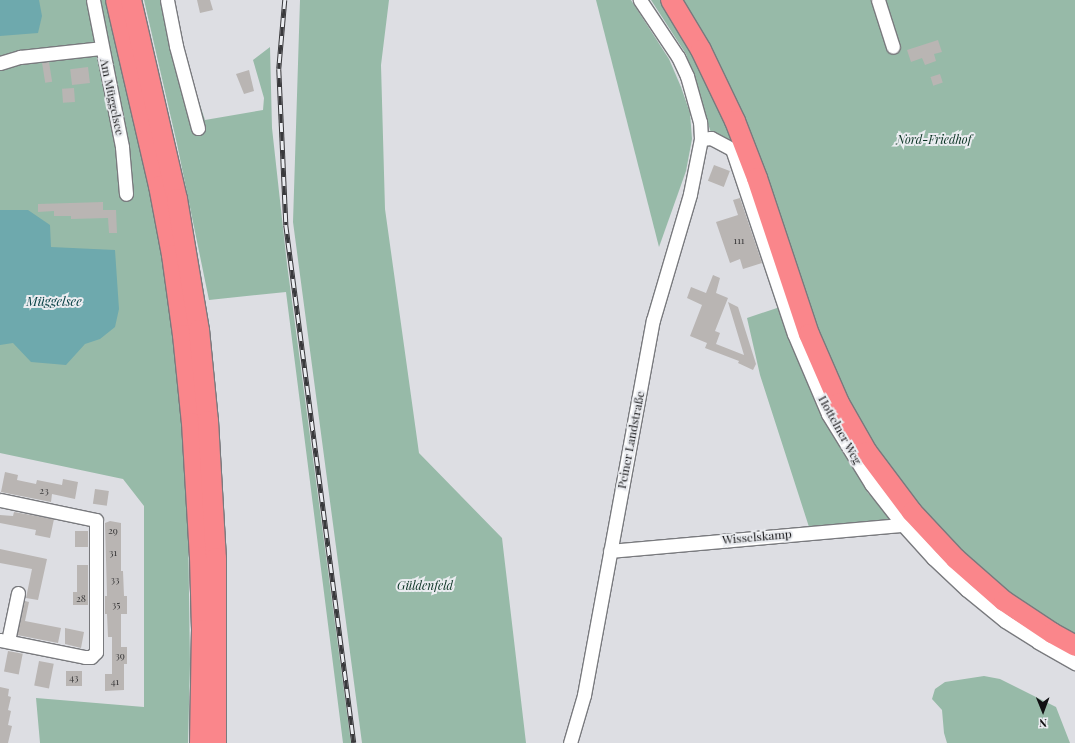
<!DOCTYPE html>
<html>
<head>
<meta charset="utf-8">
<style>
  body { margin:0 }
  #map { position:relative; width:1075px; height:743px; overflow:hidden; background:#dddee3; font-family:"Playfair Display",serif }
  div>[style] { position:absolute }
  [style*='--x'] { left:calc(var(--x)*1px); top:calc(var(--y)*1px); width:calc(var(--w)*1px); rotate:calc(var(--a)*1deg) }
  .green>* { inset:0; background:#97baa8 }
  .water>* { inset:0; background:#6ea9ad }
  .building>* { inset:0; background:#b9b5b3; transform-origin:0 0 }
  .roads { filter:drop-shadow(1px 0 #797a7e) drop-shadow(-1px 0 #797a7e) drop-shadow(0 1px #797a7e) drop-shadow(0 -1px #797a7e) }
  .minor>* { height:13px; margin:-6.5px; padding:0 6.5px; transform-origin:6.5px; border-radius:6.5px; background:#fff }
  .highway>* { height:20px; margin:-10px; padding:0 10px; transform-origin:10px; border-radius:10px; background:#fa868b }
  .rail>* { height:4.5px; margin-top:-2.25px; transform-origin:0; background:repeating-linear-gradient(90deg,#eaecf0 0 9px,#39393c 0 18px); box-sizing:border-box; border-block:1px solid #39393c }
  span { translate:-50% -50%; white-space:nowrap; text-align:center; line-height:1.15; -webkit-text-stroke:4px #eaecf0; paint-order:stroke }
  .number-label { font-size:10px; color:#3b3a3b }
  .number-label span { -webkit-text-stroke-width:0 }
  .street-label { font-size:12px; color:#111113 }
  .park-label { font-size:12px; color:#083121; font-style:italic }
  .water-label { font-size:13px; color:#084145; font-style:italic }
  .north { position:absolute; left:1023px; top:691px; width:40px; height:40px; -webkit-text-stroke:3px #eaecf0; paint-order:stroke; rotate:179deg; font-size:11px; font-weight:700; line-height:16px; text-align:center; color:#111113 }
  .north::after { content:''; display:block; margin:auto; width:14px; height:18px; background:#111113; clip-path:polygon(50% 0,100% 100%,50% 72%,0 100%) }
</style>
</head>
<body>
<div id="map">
  <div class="green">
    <div style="clip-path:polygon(0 0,105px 0,136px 128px,155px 192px,187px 451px,190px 664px,188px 743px,40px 743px,36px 698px,144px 707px,144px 506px,123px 479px,0 453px)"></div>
    <div style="clip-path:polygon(144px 0,162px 0,184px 56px,205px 120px,263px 110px,264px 98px,253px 60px,270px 47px,272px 128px,287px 264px,351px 743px,343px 743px,286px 292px,209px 300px,177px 144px)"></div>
    <div style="clip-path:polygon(300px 0,389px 0,381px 65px,385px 209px,419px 453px,502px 538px,526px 743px,362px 743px,293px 222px)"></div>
    <div style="clip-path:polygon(596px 0,631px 0,669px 59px,681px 87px,690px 113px,692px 139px,686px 171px,659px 247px)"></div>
    <div style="clip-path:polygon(651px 0,1075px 0,1075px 657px,873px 481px,733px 148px,712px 136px,686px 54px)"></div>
    <div style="clip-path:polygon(780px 307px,830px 429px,868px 493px,887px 514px,889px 520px,809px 527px,760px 375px,747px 318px)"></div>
    <div style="clip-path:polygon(984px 676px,1000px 679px,1056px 707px,1070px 743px,947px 743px,944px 733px,942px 710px,932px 699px,935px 689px,945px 682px)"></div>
  </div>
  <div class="water">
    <div style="clip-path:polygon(0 0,39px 0,42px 16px,38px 33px,0 36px)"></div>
    <div style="clip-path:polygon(0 210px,28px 210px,50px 225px,51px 247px,115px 250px,119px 309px,115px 327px,100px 339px,85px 344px,66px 365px,31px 362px,13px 343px,0 345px)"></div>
  </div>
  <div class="building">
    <div style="clip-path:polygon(197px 0,210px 0,213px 10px,200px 13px)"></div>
    <div style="clip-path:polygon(938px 40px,942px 52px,934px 54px,936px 61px,925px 65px,922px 58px,911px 62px,907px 50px)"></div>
    <div style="left:49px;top:62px;width:20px;height:7px;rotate:81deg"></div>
    <div style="left:88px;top:67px;width:16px;height:18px;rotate:83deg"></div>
    <div style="clip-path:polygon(249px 70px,254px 91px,244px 94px,236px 74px)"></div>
    <div style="left:940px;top:74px;width:9px;height:10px;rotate:72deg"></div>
    <div style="left:74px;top:88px;width:14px;height:12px;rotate:86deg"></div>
    <div style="left:714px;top:165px;width:17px;height:17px;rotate:21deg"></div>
    <div style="clip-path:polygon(740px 198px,762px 263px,743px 269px,740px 259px,730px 263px,716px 222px,738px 215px,733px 200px)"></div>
    <div style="clip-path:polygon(103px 202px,103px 210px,116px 210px,117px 233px,109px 233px,108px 218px,71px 219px,71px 216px,54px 216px,54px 211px,38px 212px,38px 204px)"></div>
    <div style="clip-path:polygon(713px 275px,720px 278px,716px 293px,728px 298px,715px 331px,720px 333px,716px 344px,744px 355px,728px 302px,738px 307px,756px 364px,753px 370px,738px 363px,739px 361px,705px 348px,707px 343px,690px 336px,702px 305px,687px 298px,691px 287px,706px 293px)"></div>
    <div style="clip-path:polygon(5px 472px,18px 475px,17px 480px,36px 484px,37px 480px,62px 485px,63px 479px,78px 482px,75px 499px,52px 494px,51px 502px,1px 492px)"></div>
    <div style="left:95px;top:489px;width:14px;height:15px;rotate:8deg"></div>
    <div style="clip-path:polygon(14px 512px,54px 519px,50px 538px,35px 535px,36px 530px,0 523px,0 515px,13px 516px)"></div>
    <div style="clip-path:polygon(110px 521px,121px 523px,121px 571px,123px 571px,124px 596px,127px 596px,127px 614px,121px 614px,121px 647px,127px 647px,127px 664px,124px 664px,124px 690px,105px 691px,105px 674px,112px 674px,112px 637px,108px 637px,107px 614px,105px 614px,105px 596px,107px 596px,105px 523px)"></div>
    <div style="left:75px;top:531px;width:13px;height:16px"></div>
    <div style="clip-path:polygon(0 549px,47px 559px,38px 600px,26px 598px,32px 569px,0 563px)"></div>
    <div style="clip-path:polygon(77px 565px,88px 565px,88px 605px,73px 605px,73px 592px,77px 592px)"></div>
    <div style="clip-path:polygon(25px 601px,29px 602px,25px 621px,61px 628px,58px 643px,17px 635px)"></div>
    <div style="clip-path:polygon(65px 628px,84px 632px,81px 648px,65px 644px)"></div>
    <div style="left:8px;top:651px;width:15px;height:21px;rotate:11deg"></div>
    <div style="left:39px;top:661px;width:15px;height:25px;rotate:11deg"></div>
    <div style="left:66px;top:671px;width:16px;height:15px"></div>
    <div style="clip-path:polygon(0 687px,9px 689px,8px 696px,11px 697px,8px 710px,11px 711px,8px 725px,12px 726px,8px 743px,0 743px)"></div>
  </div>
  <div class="roads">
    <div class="minor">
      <div style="--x:93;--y:0;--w:150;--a:78.8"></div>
      <div style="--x:122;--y:147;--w:47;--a:85.1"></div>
      <div style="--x:167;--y:0;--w:47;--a:78.9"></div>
      <div style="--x:176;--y:46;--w:85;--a:75"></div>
      <div style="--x:878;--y:0;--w:49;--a:72.3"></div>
      <div style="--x:0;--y:63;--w:21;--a:-17"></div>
      <div style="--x:20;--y:57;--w:81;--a:-6.3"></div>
      <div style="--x:701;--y:139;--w:10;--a:-6"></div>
      <div style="--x:711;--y:138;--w:24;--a:28"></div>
      <div style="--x:732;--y:149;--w:195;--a:71.5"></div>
      <div style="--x:794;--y:334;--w:87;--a:67"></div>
      <div style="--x:828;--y:414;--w:82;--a:58.4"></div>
      <div style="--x:871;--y:484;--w:52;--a:52"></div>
      <div style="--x:903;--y:525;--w:45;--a:47.7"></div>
      <div style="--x:933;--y:558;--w:47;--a:43.3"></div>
      <div style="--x:967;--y:590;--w:49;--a:39.2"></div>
      <div style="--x:1005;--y:621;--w:39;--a:32"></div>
      <div style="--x:1038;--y:642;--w:43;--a:29.6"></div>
      <div style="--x:0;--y:500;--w:98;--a:11.8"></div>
      <div style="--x:96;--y:520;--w:132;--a:90"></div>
      <div style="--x:96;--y:652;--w:7;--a:135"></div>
      <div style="--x:91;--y:657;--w:6;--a:180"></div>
      <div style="--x:85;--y:657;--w:87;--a:-168.7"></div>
      <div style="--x:610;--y:551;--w:294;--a:-5.1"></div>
      <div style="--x:8;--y:641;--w:49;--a:-78.2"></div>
      <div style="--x:570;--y:743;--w:50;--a:-73.7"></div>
      <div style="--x:584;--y:695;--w:381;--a:-79.6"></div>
      <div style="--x:653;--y:320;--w:131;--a:-73.6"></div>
      <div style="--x:690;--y:194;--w:56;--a:-78.7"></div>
      <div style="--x:701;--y:139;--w:17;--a:-93"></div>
      <div style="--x:700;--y:122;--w:48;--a:-105.8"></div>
      <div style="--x:687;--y:76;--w:21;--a:-115"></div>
      <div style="--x:678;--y:57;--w:69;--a:-123.7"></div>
    </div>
    <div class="highway">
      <div style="--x:116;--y:0;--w:191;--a:77"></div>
      <div style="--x:159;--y:186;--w:70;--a:79.3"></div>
      <div style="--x:172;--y:255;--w:81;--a:82.2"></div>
      <div style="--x:183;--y:335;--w:88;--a:84.2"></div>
      <div style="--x:192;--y:423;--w:134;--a:86.6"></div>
      <div style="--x:200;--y:557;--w:73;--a:88.4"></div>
      <div style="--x:202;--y:630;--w:113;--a:91"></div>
      <div style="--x:131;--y:0;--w:204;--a:77"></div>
      <div style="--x:177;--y:199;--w:133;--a:80.5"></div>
      <div style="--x:199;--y:330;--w:91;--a:84.4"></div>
      <div style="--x:208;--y:421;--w:137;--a:86.7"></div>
      <div style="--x:216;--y:558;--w:185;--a:90"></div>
      <div style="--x:671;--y:0;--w:58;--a:59"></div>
      <div style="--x:701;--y:50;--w:79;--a:64.4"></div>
      <div style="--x:735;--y:121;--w:61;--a:68.9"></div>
      <div style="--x:757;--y:178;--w:164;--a:71.6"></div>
      <div style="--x:809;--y:334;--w:75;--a:66.5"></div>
      <div style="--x:839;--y:403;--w:56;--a:60.3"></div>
      <div style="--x:867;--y:452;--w:75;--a:53.1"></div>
      <div style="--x:912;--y:512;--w:64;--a:46.9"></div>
      <div style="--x:956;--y:559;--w:64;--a:41.2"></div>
      <div style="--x:1004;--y:601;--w:58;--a:33.7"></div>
      <div style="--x:1052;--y:633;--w:26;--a:29"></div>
    </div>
  </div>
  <div class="rail">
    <div style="--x:285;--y:0;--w:69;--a:95"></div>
    <div style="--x:279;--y:69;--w:156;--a:87.4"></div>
    <div style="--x:286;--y:225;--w:522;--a:82.52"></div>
  </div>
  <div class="number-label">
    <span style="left:739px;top:241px">111</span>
    <span style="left:44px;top:491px">23</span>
    <span style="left:113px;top:531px">29</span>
    <span style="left:113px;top:553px">31</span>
    <span style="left:115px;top:580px">33</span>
    <span style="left:81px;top:599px">28</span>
    <span style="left:116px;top:605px">35</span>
    <span style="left:120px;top:656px">39</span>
    <span style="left:74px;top:678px">43</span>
    <span style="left:115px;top:682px">41</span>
  </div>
  <div class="street-label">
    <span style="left:112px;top:97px;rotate:78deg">Am Müggelsee</span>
    <span style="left:840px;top:430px;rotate:61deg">Hottelner Weg</span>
    <span style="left:631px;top:440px;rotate:-79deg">Peiner Landstraße</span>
    <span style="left:757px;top:537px;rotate:-5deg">Wisselskamp</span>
  </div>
  <div class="park-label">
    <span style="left:934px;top:140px">Nord-Friedhof</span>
    <span style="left:425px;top:586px">Güldenfeld</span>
  </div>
  <div class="water-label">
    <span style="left:54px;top:301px">Müggelsee</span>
  </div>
  <div class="north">N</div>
</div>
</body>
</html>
